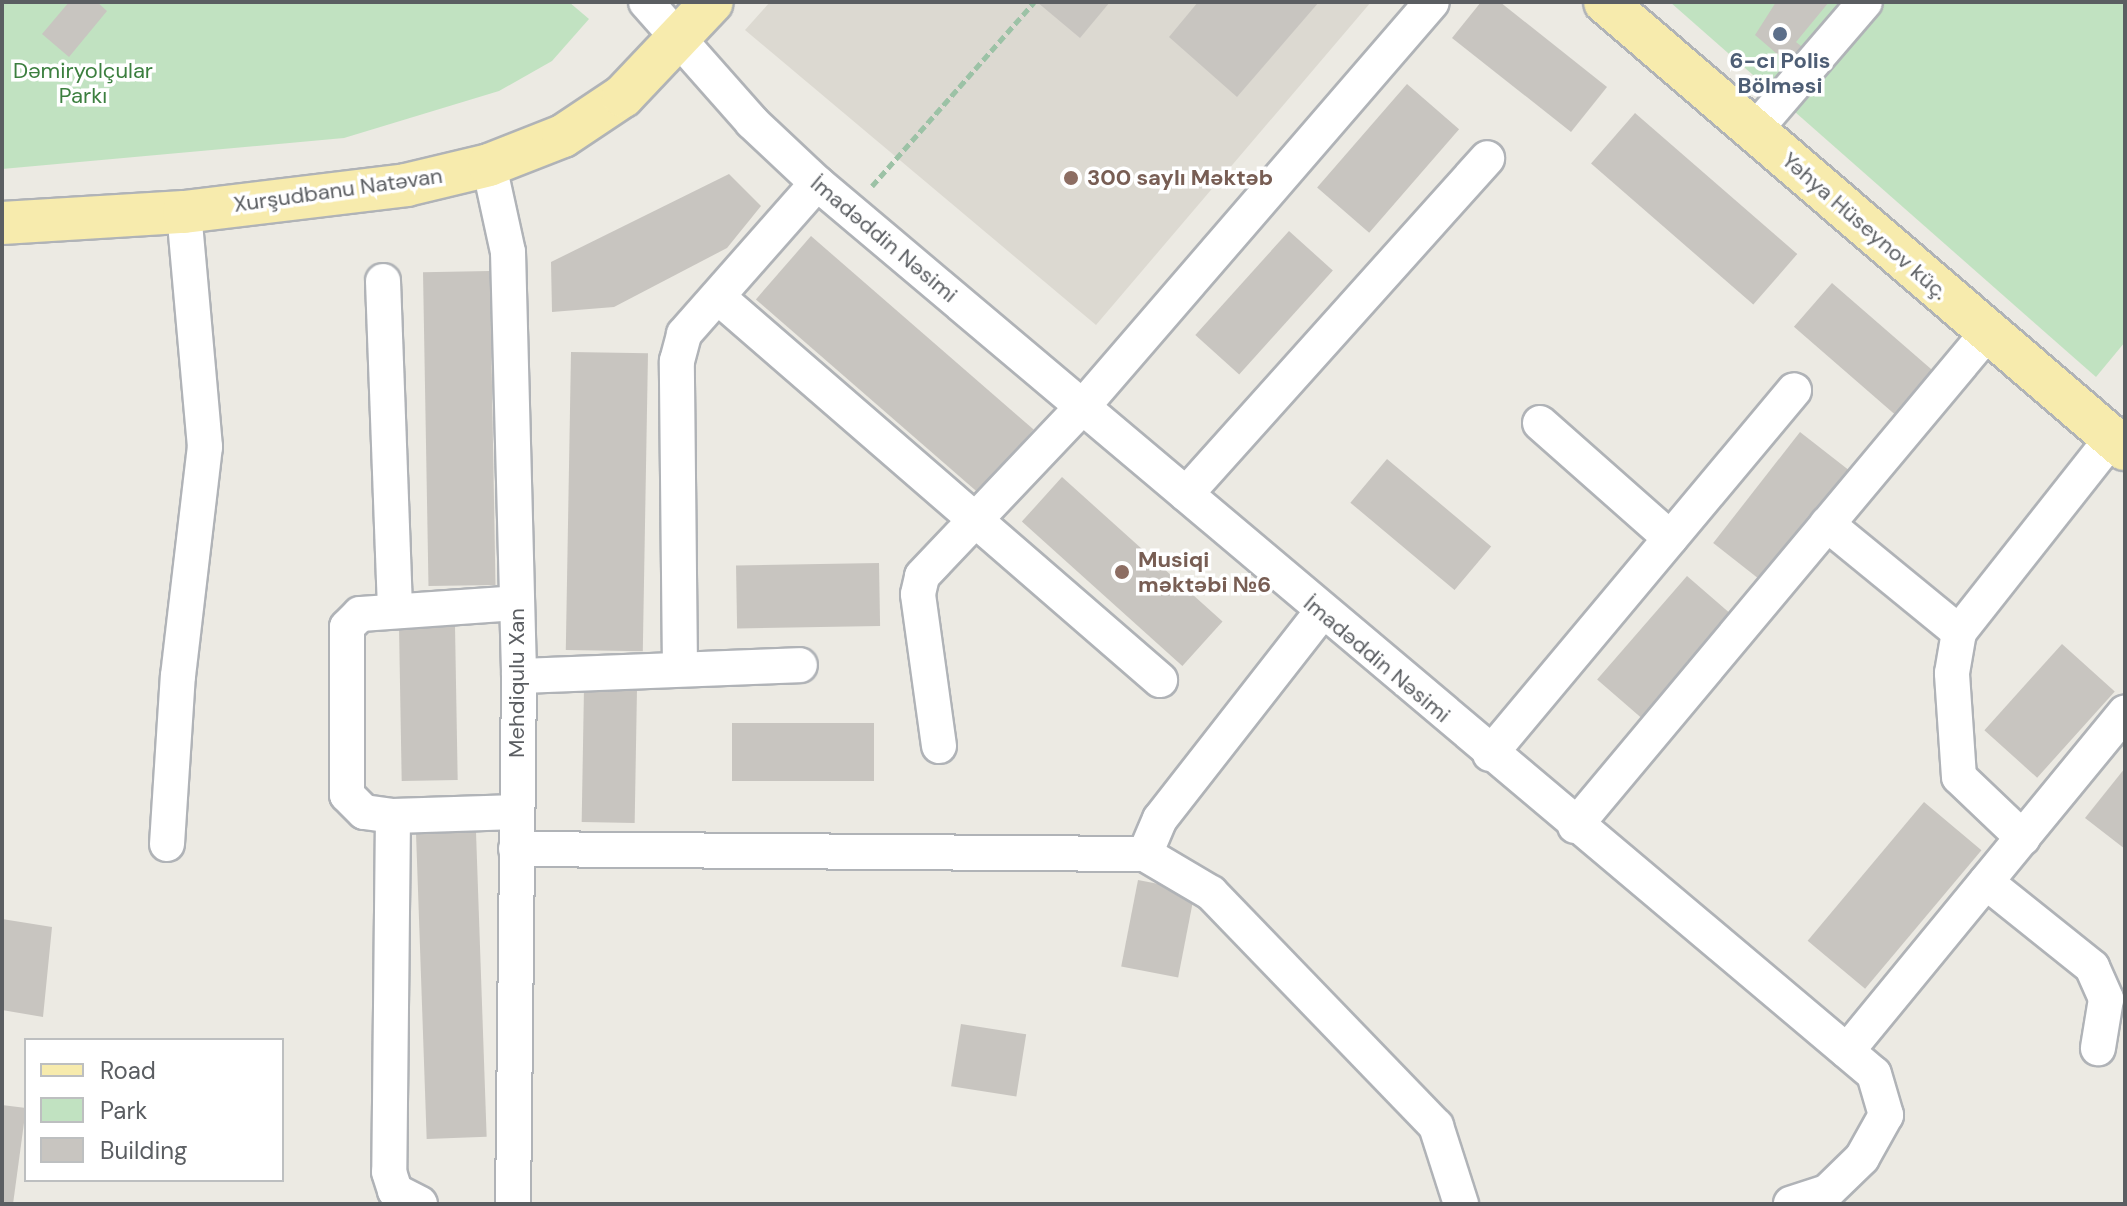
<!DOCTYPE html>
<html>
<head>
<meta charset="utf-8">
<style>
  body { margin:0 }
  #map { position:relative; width:2127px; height:1206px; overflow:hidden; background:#eceae3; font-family:"DM Sans",sans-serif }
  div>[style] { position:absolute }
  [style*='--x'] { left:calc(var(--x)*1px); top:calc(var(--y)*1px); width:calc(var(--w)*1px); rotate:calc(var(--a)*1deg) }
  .education>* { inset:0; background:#dcd9d1 }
  .green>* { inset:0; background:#c1e2c1 }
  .building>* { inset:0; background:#c8c5c0; transform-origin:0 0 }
  .path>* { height:5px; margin-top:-2.5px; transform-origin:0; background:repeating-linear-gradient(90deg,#9cc2a6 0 8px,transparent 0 12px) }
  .roads { filter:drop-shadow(2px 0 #b0b3b7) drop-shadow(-2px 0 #b0b3b7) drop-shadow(0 2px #b0b3b7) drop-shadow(0 -2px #b0b3b7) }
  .minor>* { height:34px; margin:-17px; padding:0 17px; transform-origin:17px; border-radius:17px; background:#fff }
  .major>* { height:42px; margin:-21px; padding:0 21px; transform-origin:21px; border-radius:21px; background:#f7ebad }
  .dots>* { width:22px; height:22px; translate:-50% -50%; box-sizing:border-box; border:4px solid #fff; border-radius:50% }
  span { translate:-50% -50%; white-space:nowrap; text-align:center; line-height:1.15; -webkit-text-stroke:7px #fff; paint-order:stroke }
  .service-label { font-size:22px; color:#4e5e75; font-weight:700 }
  .park-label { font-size:22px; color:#3c7f3f }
  .education-label { font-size:22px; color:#785e54; font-weight:700 }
  .left { translate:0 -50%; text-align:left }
  .street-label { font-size:22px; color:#5b5e62 }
  .frame { position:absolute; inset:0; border:4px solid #5b5e62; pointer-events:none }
  .legend { position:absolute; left:24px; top:1038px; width:260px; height:144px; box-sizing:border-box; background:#fff; border:2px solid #bdbfc0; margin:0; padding:10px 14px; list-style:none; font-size:24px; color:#5b5e62 }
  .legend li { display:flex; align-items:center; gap:16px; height:40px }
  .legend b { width:40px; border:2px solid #bdbfc0 }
</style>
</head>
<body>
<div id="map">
  <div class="education">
    <div style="clip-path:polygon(770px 2px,1371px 2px,1096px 325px,745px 30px)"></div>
  </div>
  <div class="green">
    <div style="clip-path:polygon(2px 2px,569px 2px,589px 19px,552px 61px,499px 91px,344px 138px,2px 169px)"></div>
    <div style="clip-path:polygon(1670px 2px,2125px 2px,2125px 342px,2096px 377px)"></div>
  </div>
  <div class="building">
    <div style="clip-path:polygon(69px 2px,97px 2px,107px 11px,69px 57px,42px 34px)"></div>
    <div style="clip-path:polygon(1037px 2px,1110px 2px,1080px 38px)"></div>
    <div style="clip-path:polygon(1198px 2px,1319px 2px,1237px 97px,1169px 37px)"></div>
    <div style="clip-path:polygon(1481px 2px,1500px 2px,1607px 87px,1571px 132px,1452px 38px)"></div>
    <div style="clip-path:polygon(1776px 2px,1829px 2px,1796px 42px,1806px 50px,1792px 67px,1755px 35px)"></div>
    <div style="left:1407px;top:84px;width:69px;height:137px;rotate:41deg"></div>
    <div style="left:1635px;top:113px;width:215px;height:67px;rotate:41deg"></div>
    <div style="clip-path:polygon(729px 174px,761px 206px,727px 248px,614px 307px,552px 312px,551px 262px)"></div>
    <div style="left:1289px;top:231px;width:59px;height:140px;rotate:42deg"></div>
    <div style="left:811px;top:236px;width:295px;height:84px;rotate:41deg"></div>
    <div style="left:490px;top:271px;width:314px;height:67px;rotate:89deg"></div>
    <div style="left:1832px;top:283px;width:135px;height:58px;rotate:41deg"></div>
    <div style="left:571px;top:352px;width:77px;height:298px;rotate:1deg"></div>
    <div style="left:1800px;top:432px;width:65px;height:141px;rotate:38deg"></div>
    <div style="left:1387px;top:459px;width:136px;height:57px;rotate:40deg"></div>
    <div style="left:1062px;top:477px;width:216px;height:60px;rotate:42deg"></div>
    <div style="left:879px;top:563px;width:63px;height:143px;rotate:89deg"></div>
    <div style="left:1687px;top:576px;width:68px;height:137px;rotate:41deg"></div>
    <div style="left:455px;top:626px;width:154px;height:56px;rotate:89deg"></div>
    <div style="left:2062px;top:644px;width:71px;height:116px;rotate:42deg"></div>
    <div style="left:584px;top:688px;width:53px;height:134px;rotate:1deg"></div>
    <div style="left:732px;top:723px;width:142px;height:58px"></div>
    <div style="clip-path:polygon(2125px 768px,2125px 849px,2085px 818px)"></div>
    <div style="left:1924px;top:802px;width:75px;height:181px;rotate:40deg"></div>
    <div style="left:476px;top:832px;width:305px;height:60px;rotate:88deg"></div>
    <div style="left:1138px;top:880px;width:58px;height:88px;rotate:11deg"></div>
    <div style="clip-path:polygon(2px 919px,52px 927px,43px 1017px,2px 1010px)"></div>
    <div style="left:961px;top:1024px;width:66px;height:63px;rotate:9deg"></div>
    <div style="clip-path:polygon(2px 1105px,26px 1108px,13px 1204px,2px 1204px)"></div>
  </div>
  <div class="path">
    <div style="--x:872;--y:186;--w:245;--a:-48.6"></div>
  </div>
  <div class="roads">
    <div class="minor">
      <div style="--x:646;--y:2;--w:160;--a:48.5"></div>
      <div style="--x:752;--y:122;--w:89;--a:43.2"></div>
      <div style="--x:817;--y:183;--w:1382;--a:40.13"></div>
      <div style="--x:1874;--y:1074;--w:43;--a:73.7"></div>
      <div style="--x:1886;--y:1115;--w:49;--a:119.2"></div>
      <div style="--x:1862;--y:1158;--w:49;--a:135.8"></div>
      <div style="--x:1827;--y:1192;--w:38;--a:162"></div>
      <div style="--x:1754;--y:131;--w:170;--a:-49.3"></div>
      <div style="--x:489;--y:165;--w:89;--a:77.7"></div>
      <div style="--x:508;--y:252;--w:424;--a:88.5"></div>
      <div style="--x:519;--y:676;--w:528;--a:90.65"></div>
      <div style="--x:383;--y:281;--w:330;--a:87.9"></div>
      <div style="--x:718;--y:297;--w:585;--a:40.91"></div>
      <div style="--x:1540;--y:423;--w:174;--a:41.5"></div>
      <div style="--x:1186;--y:494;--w:451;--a:-48.1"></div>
      <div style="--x:1827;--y:524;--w:171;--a:39.3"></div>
      <div style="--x:680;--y:668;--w:307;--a:-90.6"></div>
      <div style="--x:677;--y:361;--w:28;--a:-75"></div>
      <div style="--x:684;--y:334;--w:201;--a:-48.6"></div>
      <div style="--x:519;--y:676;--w:281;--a:-2.2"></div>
      <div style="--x:939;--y:746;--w:153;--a:-97.9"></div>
      <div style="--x:918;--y:594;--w:18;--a:-77"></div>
      <div style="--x:922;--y:576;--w:236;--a:-46.5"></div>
      <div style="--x:1084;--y:405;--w:532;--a:-49.19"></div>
      <div style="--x:1490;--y:754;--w:474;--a:-50.1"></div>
      <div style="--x:517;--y:812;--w:124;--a:178.2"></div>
      <div style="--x:393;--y:816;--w:29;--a:-172"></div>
      <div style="--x:364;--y:812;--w:24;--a:-135"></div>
      <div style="--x:347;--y:795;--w:168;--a:-90"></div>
      <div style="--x:347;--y:627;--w:18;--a:-45"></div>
      <div style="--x:360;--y:614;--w:157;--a:-4"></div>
      <div style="--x:393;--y:816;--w:356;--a:90.6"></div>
      <div style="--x:389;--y:1172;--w:20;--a:72"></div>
      <div style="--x:395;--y:1191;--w:28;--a:27"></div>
      <div style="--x:1575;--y:826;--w:644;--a:-50.1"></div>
      <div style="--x:2023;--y:838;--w:88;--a:-136.4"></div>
      <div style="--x:1959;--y:777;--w:104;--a:-93.9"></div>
      <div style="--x:1952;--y:673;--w:42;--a:-80.3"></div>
      <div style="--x:1959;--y:632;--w:247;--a:-51.7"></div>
      <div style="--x:167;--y:844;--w:168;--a:-86.3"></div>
      <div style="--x:178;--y:676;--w:231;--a:-83.3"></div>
      <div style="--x:205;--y:447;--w:236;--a:-95.1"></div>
      <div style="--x:516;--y:849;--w:629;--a:0.46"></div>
      <div style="--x:1145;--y:854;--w:77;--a:30.6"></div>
      <div style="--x:1211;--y:893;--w:324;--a:46"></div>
      <div style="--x:1436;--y:1126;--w:82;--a:72.2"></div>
      <div style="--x:1145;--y:854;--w:38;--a:-67"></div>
      <div style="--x:1160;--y:819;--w:261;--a:-52"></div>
      <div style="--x:1986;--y:882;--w:136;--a:38.7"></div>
      <div style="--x:2092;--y:967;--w:35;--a:66"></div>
      <div style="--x:2106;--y:999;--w:50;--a:99.3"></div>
      <div style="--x:1847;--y:1051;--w:438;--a:-50.6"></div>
    </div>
    <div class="major">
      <div style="--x:1605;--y:2;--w:686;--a:40.68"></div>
      <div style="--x:2;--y:223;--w:182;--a:-3.5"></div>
      <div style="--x:184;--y:212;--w:224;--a:-6.9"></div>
      <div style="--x:406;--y:185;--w:85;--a:-13.5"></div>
      <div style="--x:489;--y:165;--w:79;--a:-21.4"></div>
      <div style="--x:563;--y:136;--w:72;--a:-33.7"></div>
      <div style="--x:623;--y:96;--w:129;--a:-46.6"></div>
    </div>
  </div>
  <div class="dots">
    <div style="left:1780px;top:34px;background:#5c6f8a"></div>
    <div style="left:1071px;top:178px;background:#8d6e63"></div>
    <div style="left:1122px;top:572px;background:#8d6e63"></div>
  </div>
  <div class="service-label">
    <span style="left:1780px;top:73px">6-cı Polis<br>Bölməsi</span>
  </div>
  <div class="park-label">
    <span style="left:83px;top:83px">Dəmiryolçular<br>Parkı</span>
  </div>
  <div class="education-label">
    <span class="left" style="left:1087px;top:178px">300 saylı Məktəb</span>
    <span class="left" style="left:1138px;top:572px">Musiqi<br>məktəbi №6</span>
  </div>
  <div class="street-label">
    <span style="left:338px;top:190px;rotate:-8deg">Xurşudbanu Natəvan</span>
    <span style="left:1865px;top:226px;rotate:41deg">Yəhya Hüseynov küç.</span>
    <span style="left:884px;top:239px;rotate:40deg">İmadəddin Nəsimi</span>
    <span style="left:1377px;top:659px;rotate:40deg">İmadəddin Nəsimi</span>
    <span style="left:517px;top:683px;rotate:-90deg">Mehdiqulu Xan</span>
  </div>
  <div class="frame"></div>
  <ul class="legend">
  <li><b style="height:10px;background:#f7ebad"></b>Road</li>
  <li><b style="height:22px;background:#c1e2c1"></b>Park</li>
  <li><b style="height:22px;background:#c8c5c0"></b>Building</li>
  </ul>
</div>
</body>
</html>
